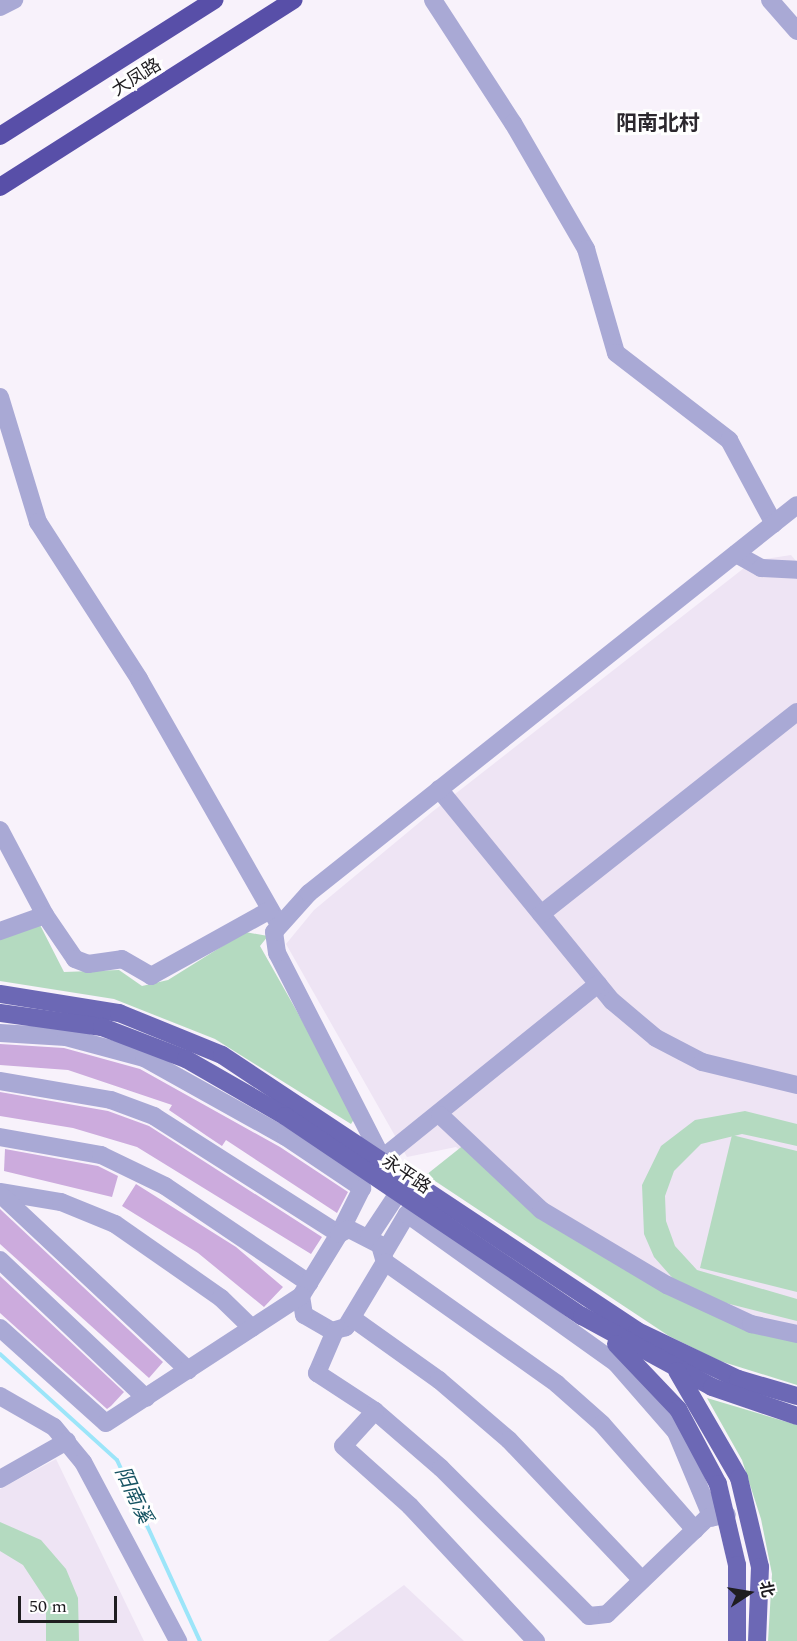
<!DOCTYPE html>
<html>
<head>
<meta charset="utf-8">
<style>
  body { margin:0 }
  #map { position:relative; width:797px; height:1641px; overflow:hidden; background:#f8f2fb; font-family:Spectral,"Noto Sans SC",serif }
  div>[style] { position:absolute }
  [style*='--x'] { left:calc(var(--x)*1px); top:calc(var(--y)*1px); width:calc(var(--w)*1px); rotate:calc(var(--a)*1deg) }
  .built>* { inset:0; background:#eee4f4 }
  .green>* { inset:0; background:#b4dac0 }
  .stream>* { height:4px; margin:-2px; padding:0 2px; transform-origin:2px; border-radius:2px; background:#9ce5f9 }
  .building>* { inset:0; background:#ccabdd }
  .minor>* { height:18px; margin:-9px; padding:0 9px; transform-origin:9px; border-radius:9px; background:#a9a9d5 }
  .major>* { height:18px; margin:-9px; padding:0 9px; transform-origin:9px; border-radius:9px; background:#6c68b5 }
  .highway>* { height:18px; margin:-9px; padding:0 9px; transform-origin:9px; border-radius:9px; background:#584fa8 }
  span { translate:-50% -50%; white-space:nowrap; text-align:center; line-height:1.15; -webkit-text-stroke:6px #fff; paint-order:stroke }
  .street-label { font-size:18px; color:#1f1d20 }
  .water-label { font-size:20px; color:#165362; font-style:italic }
  .quarter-label { font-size:21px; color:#2c282e; font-weight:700 }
  .north { position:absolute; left:719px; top:1563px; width:60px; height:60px; -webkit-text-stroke:4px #fff; paint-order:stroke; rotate:78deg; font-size:16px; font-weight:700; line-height:24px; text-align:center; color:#1f1d20 }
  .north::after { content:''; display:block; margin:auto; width:21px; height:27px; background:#1f1d20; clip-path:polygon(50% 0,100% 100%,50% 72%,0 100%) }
  .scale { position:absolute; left:18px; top:1596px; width:99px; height:27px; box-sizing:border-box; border:3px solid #1f1d20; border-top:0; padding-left:8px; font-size:18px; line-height:21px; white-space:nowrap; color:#1f1d20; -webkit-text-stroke:4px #fff; paint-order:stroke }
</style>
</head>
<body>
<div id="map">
  <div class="built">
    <div style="clip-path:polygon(791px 555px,797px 562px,797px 1332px,755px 1324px,523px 1205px,456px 1147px,407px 1157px,286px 944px,314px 910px,432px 812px,753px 561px)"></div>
    <div style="clip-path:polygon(56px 1459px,144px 1641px,0 1641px,0 1489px)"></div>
    <div style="clip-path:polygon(404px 1585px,464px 1641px,328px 1641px)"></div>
  </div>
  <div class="green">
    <div style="clip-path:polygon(38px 921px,64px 972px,119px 970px,142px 986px,168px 980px,245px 932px,268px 936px,260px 946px,356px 1116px,351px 1124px,215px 1039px,114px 999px,0 981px,0 932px)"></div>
    <div style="clip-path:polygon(745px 1111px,797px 1124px,797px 1146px,742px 1134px,701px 1144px,674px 1171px,665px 1196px,666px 1221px,675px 1246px,697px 1270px,797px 1299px,797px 1321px,706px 1298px,677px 1283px,654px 1257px,644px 1234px,642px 1185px,661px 1146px,695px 1120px)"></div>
    <div style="clip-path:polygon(732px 1135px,797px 1151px,797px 1292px,700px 1268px)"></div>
    <div style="clip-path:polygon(465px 1144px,557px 1218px,676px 1285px,797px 1336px,797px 1385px,720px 1361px,669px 1336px,426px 1175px)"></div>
    <div style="clip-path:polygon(707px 1398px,797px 1425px,797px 1641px,768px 1641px,772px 1574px,761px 1519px,742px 1460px)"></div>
    <div style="clip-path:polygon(0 1522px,41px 1540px,66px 1569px,78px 1598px,79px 1641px,46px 1641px,46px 1600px,23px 1565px,0 1551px)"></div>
  </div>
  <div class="stream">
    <div style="--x:0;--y:1354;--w:158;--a:42.2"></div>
    <div style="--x:117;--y:1460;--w:199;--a:65.4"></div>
  </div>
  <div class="building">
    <div style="clip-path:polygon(0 1044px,64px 1048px,140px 1069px,280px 1147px,348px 1192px,337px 1213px,226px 1140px,222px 1146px,207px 1136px,169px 1110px,172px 1105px,68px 1070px,0 1065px)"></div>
    <div style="clip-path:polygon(0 1092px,108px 1111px,149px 1126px,322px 1237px,311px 1254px,137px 1147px,73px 1128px,0 1116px)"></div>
    <div style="clip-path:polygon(5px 1149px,98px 1166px,118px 1176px,112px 1197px,4px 1171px)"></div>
    <div style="clip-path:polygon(136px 1184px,236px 1247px,283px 1287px,264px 1307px,198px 1253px,122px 1206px)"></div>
    <div style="clip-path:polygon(0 1209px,163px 1362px,149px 1378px,0 1244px)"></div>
    <div style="clip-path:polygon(0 1276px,124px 1392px,111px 1406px,107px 1409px,0 1313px)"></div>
  </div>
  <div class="minor">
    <div style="--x:433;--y:0;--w:147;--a:57"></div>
    <div style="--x:513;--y:123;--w:146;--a:59.9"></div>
    <div style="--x:586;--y:249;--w:108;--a:73.9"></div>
    <div style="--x:616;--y:353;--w:143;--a:37.6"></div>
    <div style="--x:729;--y:440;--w:95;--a:61.8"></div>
    <div style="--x:770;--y:0;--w:41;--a:48.9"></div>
    <div style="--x:0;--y:7;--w:16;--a:-27"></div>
    <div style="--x:0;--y:397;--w:131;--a:73.1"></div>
    <div style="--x:38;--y:522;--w:187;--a:57.2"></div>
    <div style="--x:139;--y:679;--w:281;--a:60.3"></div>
    <div style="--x:736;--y:554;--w:29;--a:29"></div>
    <div style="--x:761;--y:568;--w:36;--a:3"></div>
    <div style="--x:439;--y:789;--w:274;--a:50.8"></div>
    <div style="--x:612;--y:1001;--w:57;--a:40.1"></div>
    <div style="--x:656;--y:1038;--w:52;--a:27.6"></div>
    <div style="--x:702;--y:1062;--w:98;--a:13.6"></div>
    <div style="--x:0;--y:830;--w:96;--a:62.1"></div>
    <div style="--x:45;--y:915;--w:48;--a:160.4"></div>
    <div style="--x:541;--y:914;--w:326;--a:-38.3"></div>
    <div style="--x:45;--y:915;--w:53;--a:55.7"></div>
    <div style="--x:75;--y:959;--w:14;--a:21"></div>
    <div style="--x:88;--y:964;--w:34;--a:-8"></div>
    <div style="--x:122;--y:959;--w:34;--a:30"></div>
    <div style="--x:151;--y:976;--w:136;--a:-29"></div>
    <div style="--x:598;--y:984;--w:277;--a:141.1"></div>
    <div style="--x:382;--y:1158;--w:230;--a:-117.1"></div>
    <div style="--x:277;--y:953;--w:21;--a:-98"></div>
    <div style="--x:274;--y:932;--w:52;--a:-48.1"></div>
    <div style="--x:309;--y:893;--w:623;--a:-38.49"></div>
    <div style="--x:0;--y:1033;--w:66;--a:3.5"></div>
    <div style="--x:66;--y:1037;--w:81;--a:15.1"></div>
    <div style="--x:144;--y:1058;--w:162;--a:29.1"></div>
    <div style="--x:286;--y:1137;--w:92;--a:33.9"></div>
    <div style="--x:362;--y:1188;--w:51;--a:116.6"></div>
    <div style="--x:339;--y:1234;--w:219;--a:-147.5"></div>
    <div style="--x:154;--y:1116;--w:46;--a:-159.6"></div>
    <div style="--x:111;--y:1100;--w:113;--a:-170.3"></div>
    <div style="--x:440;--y:1115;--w:139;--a:43.2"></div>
    <div style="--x:541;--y:1210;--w:147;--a:30.8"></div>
    <div style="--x:667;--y:1285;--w:93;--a:24.9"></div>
    <div style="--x:751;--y:1324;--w:47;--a:12.3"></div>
    <div style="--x:0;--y:1137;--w:103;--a:10.1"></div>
    <div style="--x:101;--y:1155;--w:71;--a:25.8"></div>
    <div style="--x:165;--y:1186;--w:174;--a:34"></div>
    <div style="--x:0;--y:1192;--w:62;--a:9.3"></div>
    <div style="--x:61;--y:1202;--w:58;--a:22.2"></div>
    <div style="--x:115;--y:1224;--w:129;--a:34.9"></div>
    <div style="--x:221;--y:1298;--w:43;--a:44.1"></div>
    <div style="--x:0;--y:1194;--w:258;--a:43.1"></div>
    <div style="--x:349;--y:1229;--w:35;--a:27"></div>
    <div style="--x:380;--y:1245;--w:18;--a:74"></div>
    <div style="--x:385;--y:1262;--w:76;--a:121"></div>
    <div style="--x:346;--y:1327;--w:15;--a:164"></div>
    <div style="--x:332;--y:1331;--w:32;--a:-150"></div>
    <div style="--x:304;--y:1315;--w:19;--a:-99"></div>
    <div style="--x:301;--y:1296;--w:73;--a:-58.5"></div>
    <div style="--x:339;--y:1234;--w:11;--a:-27"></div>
    <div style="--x:369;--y:1237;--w:67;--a:-56.5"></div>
    <div style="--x:384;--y:1253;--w:45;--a:-59.5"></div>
    <div style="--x:407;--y:1214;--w:257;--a:35.5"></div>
    <div style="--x:616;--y:1363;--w:91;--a:49"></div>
    <div style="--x:676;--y:1432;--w:93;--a:67.3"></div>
    <div style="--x:0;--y:1260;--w:201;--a:43.4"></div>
    <div style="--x:385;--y:1262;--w:211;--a:35.3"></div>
    <div style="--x:557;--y:1384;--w:60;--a:41.6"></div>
    <div style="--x:602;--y:1424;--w:141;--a:48.7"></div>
    <div style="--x:352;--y:1318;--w:107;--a:35.5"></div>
    <div style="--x:439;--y:1380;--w:92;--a:40.6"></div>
    <div style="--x:509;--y:1440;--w:193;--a:46.5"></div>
    <div style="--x:0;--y:1328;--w:142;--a:41.9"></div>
    <div style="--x:106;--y:1423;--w:233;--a:-33.1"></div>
    <div style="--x:335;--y:1331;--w:46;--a:113.2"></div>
    <div style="--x:317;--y:1373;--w:69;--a:33.2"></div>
    <div style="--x:375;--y:1411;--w:87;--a:40.8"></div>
    <div style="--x:441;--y:1468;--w:209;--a:45"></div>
    <div style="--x:589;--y:1616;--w:18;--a:-6"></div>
    <div style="--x:607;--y:1614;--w:139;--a:-43.8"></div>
    <div style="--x:707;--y:1518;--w:20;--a:-9"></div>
    <div style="--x:0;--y:1396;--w:62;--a:29.9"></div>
    <div style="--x:54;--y:1427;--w:45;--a:50.4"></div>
    <div style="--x:83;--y:1462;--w:203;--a:62"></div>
    <div style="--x:375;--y:1411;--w:47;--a:132.4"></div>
    <div style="--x:343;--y:1446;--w:90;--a:41.8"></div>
    <div style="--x:410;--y:1506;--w:185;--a:47"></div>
    <div style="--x:0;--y:1479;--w:77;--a:-29.6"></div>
  </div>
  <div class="major">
    <div style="--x:0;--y:994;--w:121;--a:9.1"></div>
    <div style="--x:119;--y:1013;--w:111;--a:22.2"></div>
    <div style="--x:222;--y:1055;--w:498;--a:33.6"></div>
    <div style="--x:637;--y:1331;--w:112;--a:25.4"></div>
    <div style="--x:738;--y:1379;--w:61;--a:16.1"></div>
    <div style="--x:0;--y:1013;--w:103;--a:7.8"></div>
    <div style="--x:102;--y:1027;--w:90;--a:20.9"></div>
    <div style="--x:186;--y:1059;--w:114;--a:29.9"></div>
    <div style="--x:285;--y:1116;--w:358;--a:34"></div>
    <div style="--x:582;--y:1316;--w:148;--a:28.6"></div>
    <div style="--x:712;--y:1387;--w:90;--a:18.8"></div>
    <div style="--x:616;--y:1344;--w:90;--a:46.4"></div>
    <div style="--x:678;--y:1409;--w:85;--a:61.9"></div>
    <div style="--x:718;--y:1484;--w:83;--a:76.8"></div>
    <div style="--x:737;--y:1565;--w:76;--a:90"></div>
    <div style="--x:677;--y:1371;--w:124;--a:59.9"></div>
    <div style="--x:739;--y:1478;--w:91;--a:76.7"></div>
    <div style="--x:760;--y:1567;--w:74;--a:92.3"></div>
  </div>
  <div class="highway">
    <div style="--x:0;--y:136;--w:254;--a:-32.4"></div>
    <div style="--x:0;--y:187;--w:348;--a:-32.5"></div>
  </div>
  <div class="street-label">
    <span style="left:137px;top:78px;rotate:-32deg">大凤路</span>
    <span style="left:406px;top:1175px;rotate:34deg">永平路</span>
  </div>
  <div class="water-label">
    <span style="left:133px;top:1495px;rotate:65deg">阳南溪</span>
  </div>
  <div class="quarter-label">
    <span style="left:658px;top:124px">阳南北村</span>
  </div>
  <div class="north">北</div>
  <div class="scale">50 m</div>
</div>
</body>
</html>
